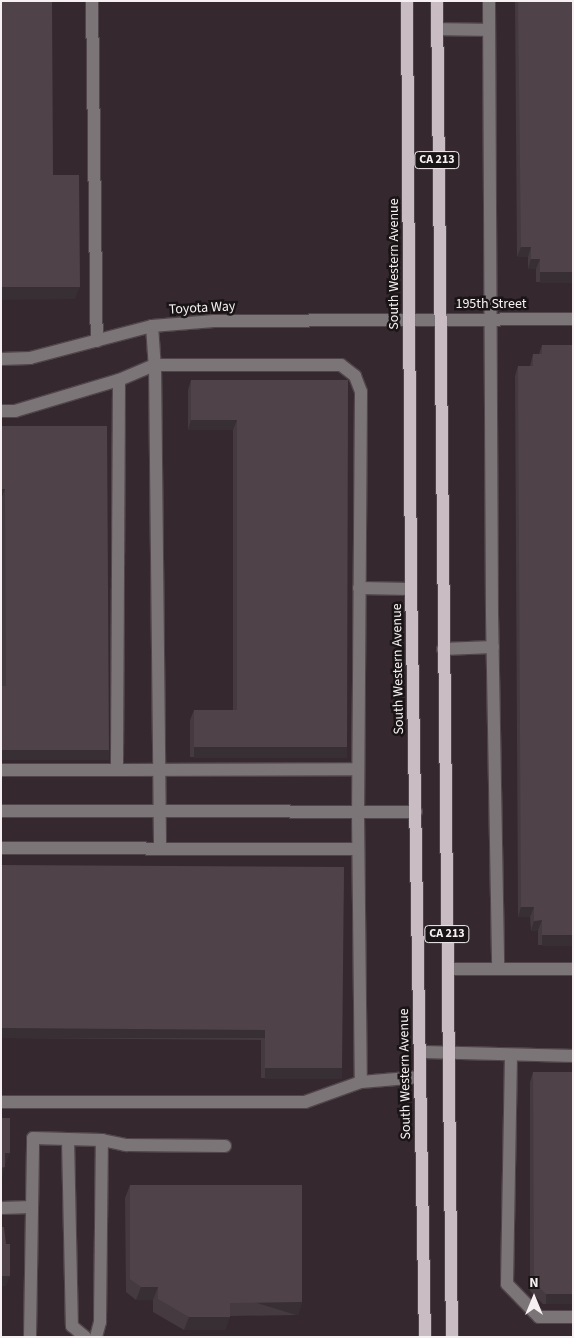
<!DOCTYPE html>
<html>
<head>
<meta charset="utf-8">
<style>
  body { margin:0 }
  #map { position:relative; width:574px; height:1338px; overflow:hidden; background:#35292f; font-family:"Source Sans 3",sans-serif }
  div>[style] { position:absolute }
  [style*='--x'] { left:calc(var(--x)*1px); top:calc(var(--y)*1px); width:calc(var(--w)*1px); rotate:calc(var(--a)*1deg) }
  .roads { filter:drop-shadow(1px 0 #50454a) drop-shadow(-1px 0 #50454a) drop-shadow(0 1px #50454a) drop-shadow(0 -1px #50454a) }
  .minor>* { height:12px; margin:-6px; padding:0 6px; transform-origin:6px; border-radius:6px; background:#7b7578 }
  .major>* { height:12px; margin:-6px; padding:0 6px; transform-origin:6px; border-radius:6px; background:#c9bcc2 }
  .wall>* { inset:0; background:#443a3f }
  .shaded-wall>* { inset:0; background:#372f33; transform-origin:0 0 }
  .building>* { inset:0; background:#4f4349 }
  span { translate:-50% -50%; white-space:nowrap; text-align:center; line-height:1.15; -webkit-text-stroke:5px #191416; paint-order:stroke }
  .shield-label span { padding:1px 4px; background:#191416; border:1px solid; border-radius:4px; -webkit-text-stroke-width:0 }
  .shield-label { font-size:12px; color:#f7f0f3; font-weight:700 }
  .street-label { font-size:14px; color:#f7f0f3 }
  .frame { position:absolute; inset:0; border:2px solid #f7f0f3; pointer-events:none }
  .north { position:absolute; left:509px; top:1273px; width:50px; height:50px; -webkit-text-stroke:4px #191416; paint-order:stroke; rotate:0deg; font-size:14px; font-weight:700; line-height:20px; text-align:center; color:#f7f0f3 }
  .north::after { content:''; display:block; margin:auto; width:18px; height:22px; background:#f7f0f3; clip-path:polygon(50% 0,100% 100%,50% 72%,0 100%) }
</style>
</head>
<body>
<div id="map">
  <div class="roads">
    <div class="minor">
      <div style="--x:92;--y:1;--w:340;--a:89.2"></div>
      <div style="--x:489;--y:1;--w:612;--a:89.72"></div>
      <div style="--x:492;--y:613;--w:356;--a:89"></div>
      <div style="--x:437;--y:29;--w:52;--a:1.1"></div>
      <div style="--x:152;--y:326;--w:39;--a:86"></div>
      <div style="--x:155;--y:365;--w:483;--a:89.4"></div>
      <div style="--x:1;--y:359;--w:29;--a:-2"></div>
      <div style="--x:30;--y:358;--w:126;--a:-14.7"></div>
      <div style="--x:152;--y:326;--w:62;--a:-4.6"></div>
      <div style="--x:214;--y:321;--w:359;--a:-0.3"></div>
      <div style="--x:119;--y:380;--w:39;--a:-23"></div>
      <div style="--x:155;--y:365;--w:186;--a:0"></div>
      <div style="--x:341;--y:365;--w:18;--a:38"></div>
      <div style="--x:355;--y:376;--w:17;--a:69"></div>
      <div style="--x:361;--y:392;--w:420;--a:90.4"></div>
      <div style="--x:358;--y:812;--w:270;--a:89.4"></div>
      <div style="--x:1;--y:411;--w:14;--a:0"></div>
      <div style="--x:15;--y:411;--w:109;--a:-16.6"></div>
      <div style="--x:119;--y:380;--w:390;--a:90.3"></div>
      <div style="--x:117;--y:770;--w:116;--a:180"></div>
      <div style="--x:359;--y:588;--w:52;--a:1.1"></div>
      <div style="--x:443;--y:649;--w:50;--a:-2.3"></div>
      <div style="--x:117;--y:770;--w:241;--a:-0.2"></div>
      <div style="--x:1;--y:811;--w:415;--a:0.1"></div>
      <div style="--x:1;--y:848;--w:357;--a:0.2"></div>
      <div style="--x:448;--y:969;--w:125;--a:0"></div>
      <div style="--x:420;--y:1052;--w:153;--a:1.5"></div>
      <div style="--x:511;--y:1055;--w:229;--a:91"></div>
      <div style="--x:507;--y:1284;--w:46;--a:45.9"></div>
      <div style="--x:539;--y:1317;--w:34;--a:0"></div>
      <div style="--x:1;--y:1102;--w:304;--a:0"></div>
      <div style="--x:305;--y:1102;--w:59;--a:-19.7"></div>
      <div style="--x:361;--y:1082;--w:59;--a:-4.8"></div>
      <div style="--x:68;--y:1139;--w:187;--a:88.8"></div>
      <div style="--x:72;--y:1326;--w:17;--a:40"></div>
      <div style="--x:1;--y:1208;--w:31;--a:-2"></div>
      <div style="--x:30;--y:1337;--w:199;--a:-89.1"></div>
      <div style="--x:33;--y:1138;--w:69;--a:1.7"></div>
      <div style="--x:102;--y:1140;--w:25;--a:12"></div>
      <div style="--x:126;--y:1145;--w:99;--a:0.6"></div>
      <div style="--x:96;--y:1337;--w:16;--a:-75"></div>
      <div style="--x:100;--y:1322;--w:182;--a:-89.4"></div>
    </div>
    <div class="major">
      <div style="--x:407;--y:1;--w:582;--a:89.61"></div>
      <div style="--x:411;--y:583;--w:754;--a:88.94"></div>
      <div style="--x:437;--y:1;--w:1336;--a:89.36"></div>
    </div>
  </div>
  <div class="wall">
    <div style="clip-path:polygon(515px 1px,573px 1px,573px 282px,536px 282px,536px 269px,528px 269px,528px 257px,517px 257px)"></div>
    <div style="clip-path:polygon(542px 345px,573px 945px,538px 945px,538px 930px,531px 931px,530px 917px,518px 917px,515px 376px,518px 366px,530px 366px,533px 354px,539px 354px)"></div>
    <div style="clip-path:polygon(191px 380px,348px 380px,344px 757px,190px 757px,190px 720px,194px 710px,233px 710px,233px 430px,188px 430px,188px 390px)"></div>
    <div style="clip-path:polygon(1px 426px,105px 759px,1px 760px,1px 686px,2px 686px)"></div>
    <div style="clip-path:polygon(344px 867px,339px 1078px,261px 1078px,261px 1040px,1px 1038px)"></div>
    <div style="clip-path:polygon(533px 1072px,573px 1304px,543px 1304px,530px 1291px,530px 1082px)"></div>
    <div style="clip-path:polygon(130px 1185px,302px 1302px,298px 1315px,230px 1316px,225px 1330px,184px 1330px,153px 1312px,153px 1300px,136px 1300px,126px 1292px,125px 1198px)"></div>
  </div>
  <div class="shaded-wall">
    <div style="clip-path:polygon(521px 247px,531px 247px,528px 257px,517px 257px)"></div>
    <div style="clip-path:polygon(531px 259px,540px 259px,536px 269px,528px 269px)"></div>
    <div style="left:540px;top:272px;width:33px;height:11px"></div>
    <div style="clip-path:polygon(1px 287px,80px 287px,75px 299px,1px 300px)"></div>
    <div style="clip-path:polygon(191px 420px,237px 420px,233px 430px,188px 430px)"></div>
    <div style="clip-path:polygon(1px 489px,5px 489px,1px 499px)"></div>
    <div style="left:194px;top:747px;width:153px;height:11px"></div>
    <div style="left:1px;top:750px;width:108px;height:10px"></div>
    <div style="clip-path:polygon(521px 907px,534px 907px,530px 917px,518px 917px)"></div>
    <div style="clip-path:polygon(542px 920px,538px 930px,531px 931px,534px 921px)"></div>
    <div style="left:542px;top:935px;width:31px;height:11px"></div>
    <div style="left:1px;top:1028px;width:264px;height:10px"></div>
    <div style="left:265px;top:1068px;width:77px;height:11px"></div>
    <div style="clip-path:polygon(5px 1153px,10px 1153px,6px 1163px,2px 1163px)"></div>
    <div style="clip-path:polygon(5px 1167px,2px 1177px,1px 1177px,1px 1168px)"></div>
    <div style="clip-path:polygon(1px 1276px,10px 1276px,6px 1286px,1px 1286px)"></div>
    <div style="clip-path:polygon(141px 1287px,158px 1287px,153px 1300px,136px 1300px)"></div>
    <div style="left:546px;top:1294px;width:27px;height:10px"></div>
    <div style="left:302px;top:1302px;width:14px;height:72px;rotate:107deg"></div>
    <div style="clip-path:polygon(189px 1317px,230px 1317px,225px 1330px,184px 1330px)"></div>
  </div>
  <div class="building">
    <div style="clip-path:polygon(1px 1px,52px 1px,53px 175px,79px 175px,80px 287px,1px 287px)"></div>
    <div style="clip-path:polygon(518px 1px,573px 1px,573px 272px,540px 272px,540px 259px,531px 259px,531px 247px,521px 247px)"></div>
    <div style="clip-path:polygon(542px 345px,573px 345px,573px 935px,542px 935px,542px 920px,534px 921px,534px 907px,521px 907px,518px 366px,533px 366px,533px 354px,542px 354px)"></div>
    <div style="clip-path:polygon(191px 380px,348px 380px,347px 747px,194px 747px,194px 710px,237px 710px,237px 420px,191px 420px)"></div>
    <div style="clip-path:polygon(1px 426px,107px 426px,109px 750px,1px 750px,1px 686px,6px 686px,5px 489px,1px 489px)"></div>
    <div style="clip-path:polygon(1px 865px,344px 867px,342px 1068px,265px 1068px,265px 1030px,1px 1028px)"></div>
    <div style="clip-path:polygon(533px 1072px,573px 1072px,573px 1294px,546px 1294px,534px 1282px)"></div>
    <div style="clip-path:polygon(1px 1118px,10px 1118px,10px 1153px,5px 1153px,5px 1167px,1px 1168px)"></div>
    <div style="clip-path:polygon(130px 1185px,302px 1185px,302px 1302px,230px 1303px,230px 1317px,189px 1317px,158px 1299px,158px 1287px,141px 1287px,130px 1279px)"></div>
    <div style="clip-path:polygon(1px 1227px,4px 1227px,6px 1244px,10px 1244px,10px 1276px,1px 1276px)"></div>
  </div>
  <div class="shield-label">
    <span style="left:437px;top:160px">CA 213</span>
    <span style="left:447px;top:934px">CA 213</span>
  </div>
  <div class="street-label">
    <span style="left:394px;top:264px;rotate:-90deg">South Western Avenue</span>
    <span style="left:491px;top:304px">195th Street</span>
    <span style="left:202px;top:308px;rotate:-3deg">Toyota Way</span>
    <span style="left:398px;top:669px;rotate:-91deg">South Western Avenue</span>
    <span style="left:405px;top:1074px;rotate:-91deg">South Western Avenue</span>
  </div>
  <div class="frame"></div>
  <div class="north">N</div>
</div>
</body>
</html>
